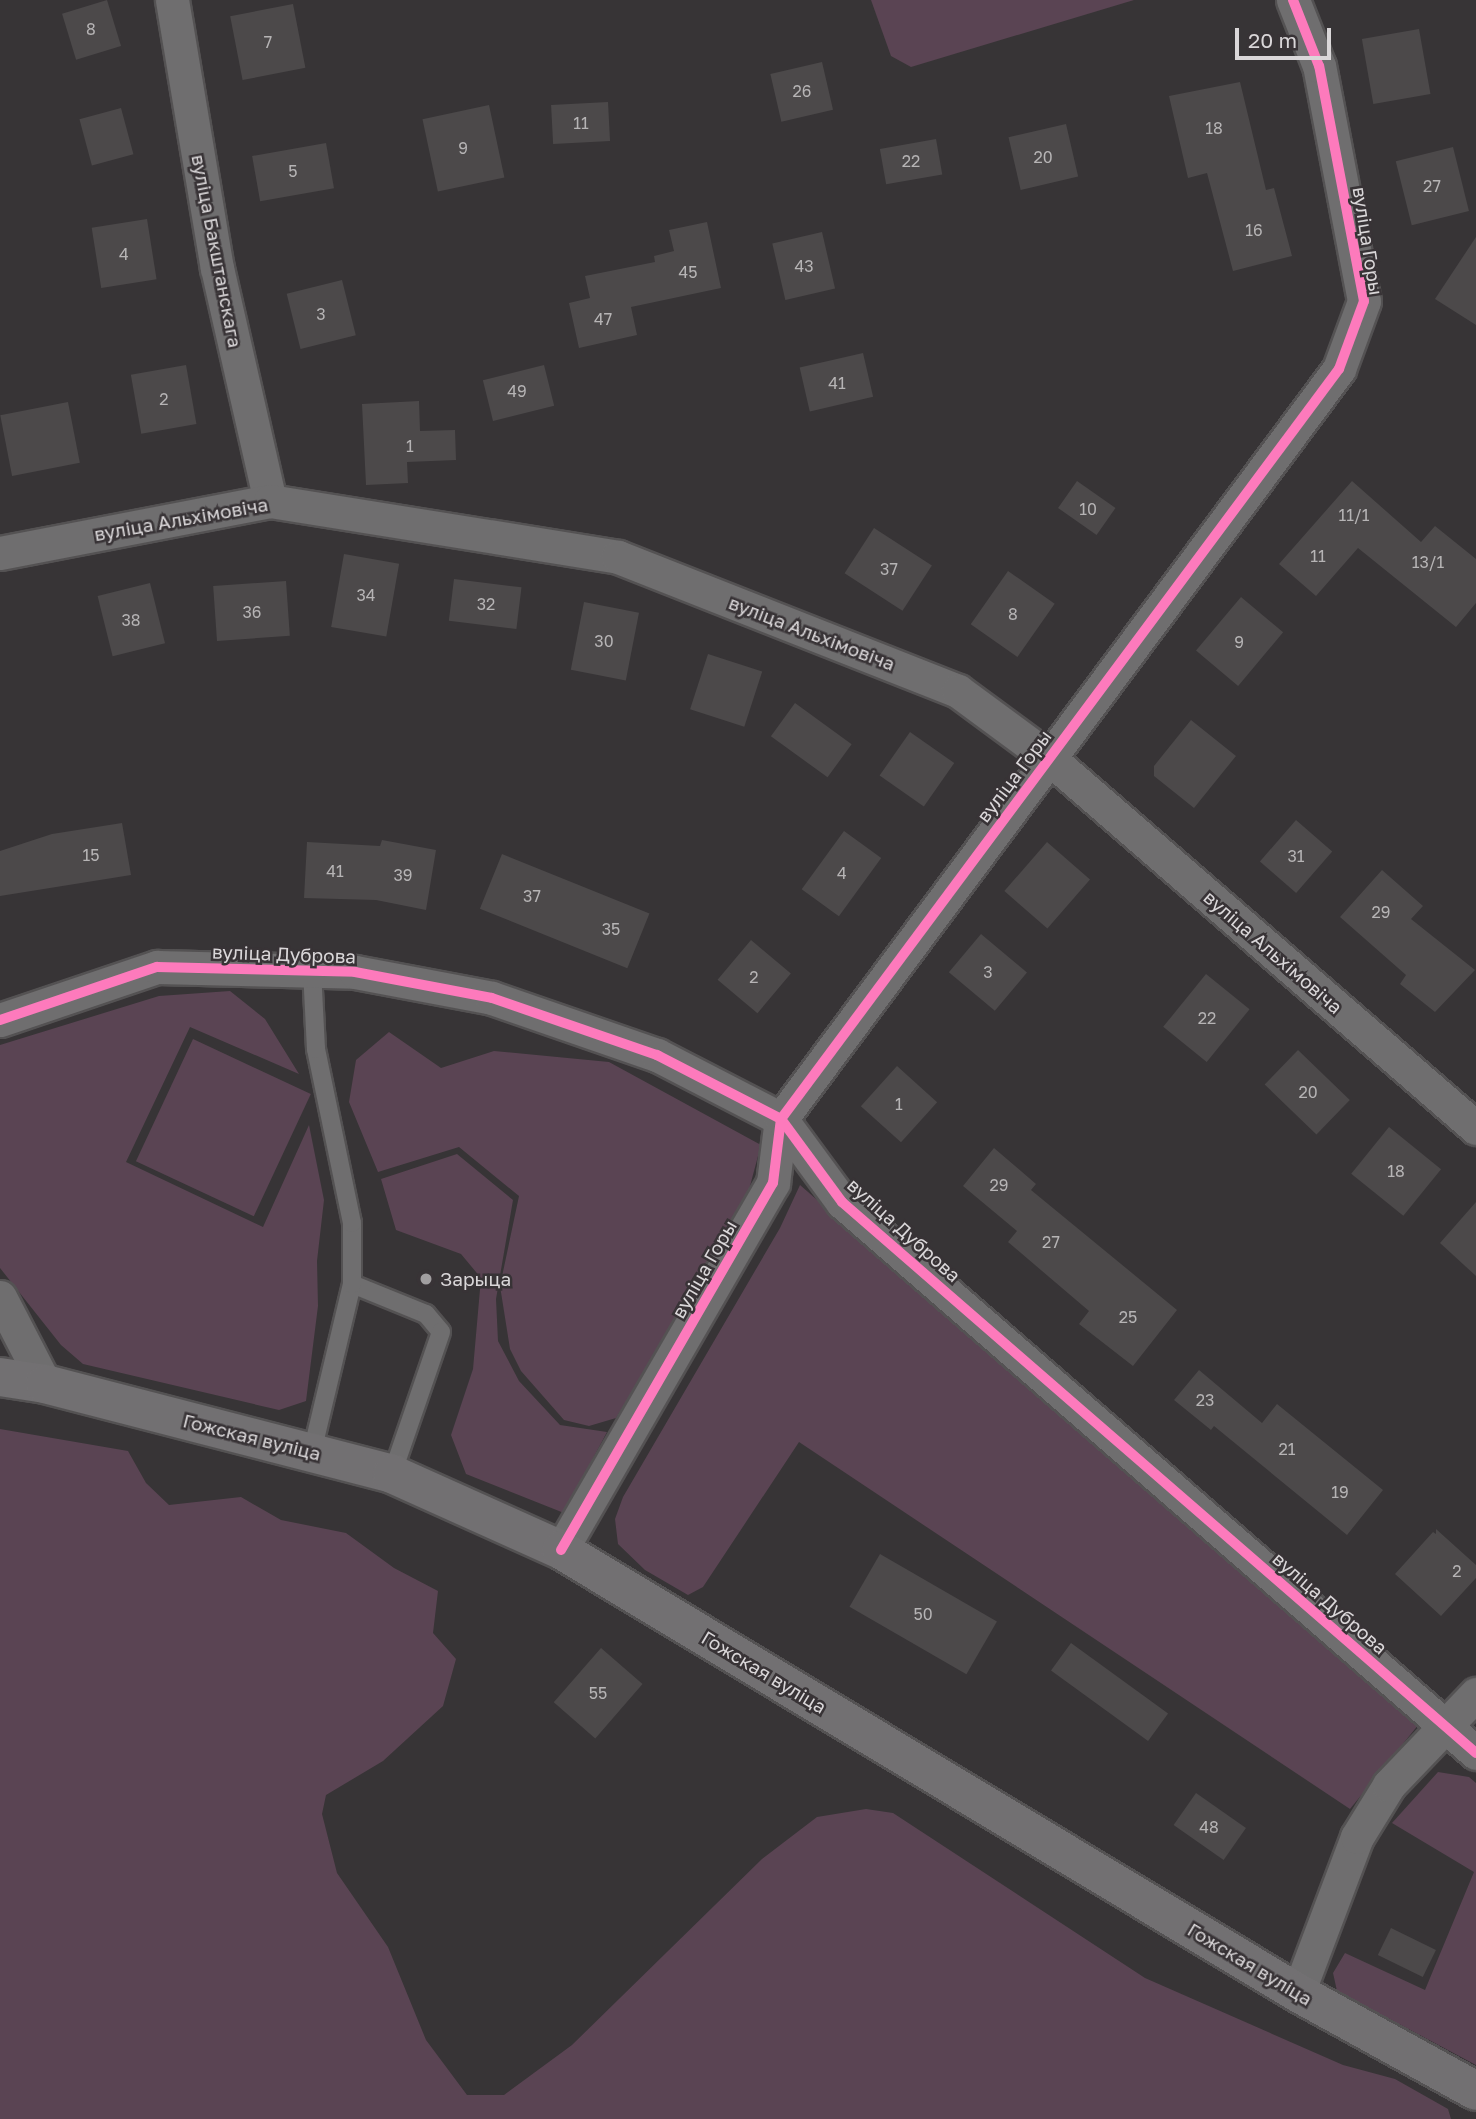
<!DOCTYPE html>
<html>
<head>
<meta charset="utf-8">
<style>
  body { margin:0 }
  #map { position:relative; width:1476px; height:2119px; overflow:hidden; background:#373436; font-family:"Golos Text",sans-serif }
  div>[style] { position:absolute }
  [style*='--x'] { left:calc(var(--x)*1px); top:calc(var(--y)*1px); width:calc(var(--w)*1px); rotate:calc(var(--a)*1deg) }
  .green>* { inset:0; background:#5a4453; transform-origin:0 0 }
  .building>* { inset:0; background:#4c494a; transform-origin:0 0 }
  .roads { filter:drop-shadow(2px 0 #545253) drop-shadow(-2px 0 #545253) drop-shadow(0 2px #545253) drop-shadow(0 -2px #545253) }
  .lane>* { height:18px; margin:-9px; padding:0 9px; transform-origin:9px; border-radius:9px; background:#6f6e6f }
  .street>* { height:33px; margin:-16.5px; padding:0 16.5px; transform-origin:16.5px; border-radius:16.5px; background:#6f6e6f }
  .secondary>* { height:38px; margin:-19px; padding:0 19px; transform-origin:19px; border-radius:19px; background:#727072 }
  .cycleway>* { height:10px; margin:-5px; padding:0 5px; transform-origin:5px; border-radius:5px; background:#fd7abc }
  .dots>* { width:19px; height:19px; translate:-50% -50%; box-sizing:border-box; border:4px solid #383336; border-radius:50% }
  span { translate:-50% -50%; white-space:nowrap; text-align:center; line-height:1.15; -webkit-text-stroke:5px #383336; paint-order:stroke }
  .number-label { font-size:16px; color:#b6b4b5 }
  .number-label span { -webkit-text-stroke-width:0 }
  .street-label { font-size:19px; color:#dad7d9 }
  .poi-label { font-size:19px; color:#dad7d9 }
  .left { translate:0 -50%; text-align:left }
  .scale { position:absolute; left:1235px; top:28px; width:96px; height:32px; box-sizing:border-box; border:4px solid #dad7d9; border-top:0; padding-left:9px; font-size:21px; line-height:24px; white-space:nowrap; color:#dad7d9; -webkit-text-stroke:5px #383336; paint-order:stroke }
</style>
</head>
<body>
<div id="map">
  <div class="green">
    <div style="clip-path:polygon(871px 0,1134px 0,911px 67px,891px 56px)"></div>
    <div style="clip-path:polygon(230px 991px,265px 1019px,299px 1074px,190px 1027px,126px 1162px,263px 1227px,309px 1125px,324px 1200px,317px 1261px,318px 1306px,306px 1401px,279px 1410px,83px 1364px,61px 1345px,0 1268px,0 1045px,159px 996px)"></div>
    <div style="clip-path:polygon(389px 1032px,441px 1068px,494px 1051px,609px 1062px,761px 1145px,743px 1212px,616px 1418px,589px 1426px,564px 1420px,521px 1371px,510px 1349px,500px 1286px,519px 1196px,459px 1147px,378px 1172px,349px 1102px,356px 1060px)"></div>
    <div style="left:193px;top:1039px;width:130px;height:135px;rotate:25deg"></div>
    <div style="clip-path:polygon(457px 1154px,513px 1200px,496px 1299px,498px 1341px,519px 1381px,560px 1425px,607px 1432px,564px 1513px,466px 1474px,451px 1435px,473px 1369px,481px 1278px,461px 1254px,396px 1230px,381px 1179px)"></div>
    <div style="clip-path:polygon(800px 1185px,1419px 1724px,1350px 1809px,799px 1442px,703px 1587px,688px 1595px,645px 1570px,618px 1544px,615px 1519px,623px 1497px,780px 1228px)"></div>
    <div style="clip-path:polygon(0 1429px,128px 1451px,146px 1483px,169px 1505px,241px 1497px,281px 1520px,346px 1533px,394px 1568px,438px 1591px,433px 1633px,456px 1659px,443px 1706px,383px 1761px,326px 1795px,322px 1814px,337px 1873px,388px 1947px,426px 2040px,467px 2095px,504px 2095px,572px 2045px,762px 1859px,817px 1817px,866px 1809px,893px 1813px,1145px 1978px,1343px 2065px,1395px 2079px,1448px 2109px,1451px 2119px,0 2119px)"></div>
    <div style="clip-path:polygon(1438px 1772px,1469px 1777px,1476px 1783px,1476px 2065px,1337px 1991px,1333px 1973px,1345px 1953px,1425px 1990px,1474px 1872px,1392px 1823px)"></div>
  </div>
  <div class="building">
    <div style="left:107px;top:0;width:48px;height:47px;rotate:73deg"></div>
    <div style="left:293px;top:4px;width:65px;height:64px;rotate:79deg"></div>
    <div style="left:1419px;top:29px;width:66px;height:58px;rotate:80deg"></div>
    <div style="left:822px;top:62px;width:49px;height:53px;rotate:77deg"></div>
    <div style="clip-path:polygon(1240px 82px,1266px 190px,1274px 188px,1292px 256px,1233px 271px,1207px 173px,1188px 178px,1169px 96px)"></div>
    <div style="left:608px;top:102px;width:39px;height:57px;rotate:87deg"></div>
    <div style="left:489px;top:105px;width:74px;height:68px;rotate:78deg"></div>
    <div style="left:121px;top:108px;width:48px;height:43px;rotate:75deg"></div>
    <div style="left:1066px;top:124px;width:54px;height:59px;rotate:77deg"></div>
    <div style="left:936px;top:139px;width:36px;height:57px;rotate:80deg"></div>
    <div style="left:326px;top:143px;width:46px;height:75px;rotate:80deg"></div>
    <div style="left:1453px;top:147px;width:66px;height:59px;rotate:76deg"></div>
    <div style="left:147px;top:219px;width:61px;height:56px;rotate:81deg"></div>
    <div style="clip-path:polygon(707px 222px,721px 288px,631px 307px,637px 335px,579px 348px,569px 303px,590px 298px,585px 276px,655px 262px,654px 256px,674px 251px,669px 230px)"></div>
    <div style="left:822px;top:232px;width:58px;height:51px;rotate:77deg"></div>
    <div style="clip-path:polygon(1476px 237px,1476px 325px,1435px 299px)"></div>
    <div style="left:342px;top:280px;width:57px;height:57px;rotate:76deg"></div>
    <div style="left:863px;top:353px;width:45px;height:65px;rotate:77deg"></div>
    <div style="left:186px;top:365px;width:60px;height:56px;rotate:80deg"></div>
    <div style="left:544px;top:365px;width:42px;height:63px;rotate:76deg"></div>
    <div style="clip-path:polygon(419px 401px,420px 431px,455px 430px,456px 460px,407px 462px,408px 483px,366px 485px,362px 404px)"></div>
    <div style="left:68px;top:402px;width:62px;height:69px;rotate:79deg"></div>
    <div style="left:1077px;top:481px;width:47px;height:33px;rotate:35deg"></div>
    <div style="clip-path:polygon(1352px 481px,1421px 542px,1435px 526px,1476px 559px,1476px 603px,1456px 627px,1358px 548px,1316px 596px,1279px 564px)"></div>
    <div style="left:874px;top:528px;width:69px;height:54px;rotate:33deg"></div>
    <div style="left:344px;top:554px;width:56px;height:74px;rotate:10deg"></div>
    <div style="left:1008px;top:571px;width:57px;height:65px;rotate:35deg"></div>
    <div style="left:454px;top:579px;width:68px;height:42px;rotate:7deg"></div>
    <div style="left:286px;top:581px;width:55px;height:73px;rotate:86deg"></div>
    <div style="left:150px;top:583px;width:62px;height:54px;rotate:76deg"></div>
    <div style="left:1241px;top:597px;width:55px;height:70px;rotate:40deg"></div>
    <div style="left:584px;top:602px;width:56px;height:69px;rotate:11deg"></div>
    <div style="left:708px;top:654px;width:57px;height:58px;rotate:18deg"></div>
    <div style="left:795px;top:703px;width:70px;height:41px;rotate:36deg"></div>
    <div style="clip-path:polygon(1191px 720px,1236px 756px,1194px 808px,1154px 776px,1154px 766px)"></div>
    <div style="left:910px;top:732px;width:54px;height:53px;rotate:35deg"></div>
    <div style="left:1296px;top:820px;width:48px;height:55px;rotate:41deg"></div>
    <div style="clip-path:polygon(122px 823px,131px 875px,0 896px,0 851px,52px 834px)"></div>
    <div style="left:844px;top:831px;width:46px;height:72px;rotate:36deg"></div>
    <div style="clip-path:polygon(382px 840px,436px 850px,426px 910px,376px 900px,304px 898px,307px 842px,380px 846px)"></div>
    <div style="left:1047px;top:842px;width:57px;height:65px;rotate:41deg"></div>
    <div style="left:502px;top:854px;width:159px;height:59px;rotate:22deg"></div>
    <div style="clip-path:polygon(1382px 870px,1423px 906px,1411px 919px,1475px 970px,1435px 1012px,1400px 984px,1406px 975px,1340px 917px)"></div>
    <div style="left:981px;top:934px;width:60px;height:50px;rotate:40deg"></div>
    <div style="left:751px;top:940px;width:52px;height:52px;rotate:40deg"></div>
    <div style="left:1206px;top:974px;width:56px;height:68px;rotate:39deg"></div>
    <div style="left:1298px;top:1050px;width:72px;height:48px;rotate:44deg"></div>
    <div style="left:897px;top:1066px;width:54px;height:54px;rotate:42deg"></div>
    <div style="left:1389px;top:1127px;width:67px;height:60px;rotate:39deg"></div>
    <div style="clip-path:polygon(994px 1148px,1036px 1184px,1031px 1190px,1177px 1310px,1133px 1366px,1079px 1324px,1089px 1311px,1008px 1242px,1017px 1231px,963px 1186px)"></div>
    <div style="clip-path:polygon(1476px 1202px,1476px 1276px,1440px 1243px)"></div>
    <div style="clip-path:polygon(1199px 1370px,1262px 1423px,1277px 1404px,1383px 1490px,1347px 1535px,1214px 1426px,1211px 1430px,1174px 1400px)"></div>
    <div style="clip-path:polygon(1436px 1529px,1476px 1565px,1476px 1578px,1441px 1616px,1395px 1574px,1433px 1532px,1436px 1534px)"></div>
    <div style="left:880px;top:1554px;width:135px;height:61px;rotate:30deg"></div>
    <div style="left:1071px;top:1643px;width:120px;height:34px;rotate:36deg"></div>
    <div style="left:601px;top:1648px;width:55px;height:72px;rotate:41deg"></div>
    <div style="left:1196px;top:1793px;width:61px;height:39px;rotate:35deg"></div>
    <div style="left:1391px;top:1928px;width:50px;height:30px;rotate:26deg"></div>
  </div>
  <div class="roads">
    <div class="lane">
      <div style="--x:352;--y:1284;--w:80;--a:22.1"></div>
      <div style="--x:426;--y:1314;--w:23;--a:50"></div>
      <div style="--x:441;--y:1332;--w:150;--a:109"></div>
      <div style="--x:312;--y:1452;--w:173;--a:-76.6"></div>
      <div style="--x:352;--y:1284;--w:61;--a:-90"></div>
      <div style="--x:352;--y:1223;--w:178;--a:-101.7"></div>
      <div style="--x:316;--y:1049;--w:78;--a:-92.9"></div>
    </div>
    <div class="street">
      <div style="--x:172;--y:0;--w:272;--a:80.5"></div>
      <div style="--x:217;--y:268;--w:239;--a:77.2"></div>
      <div style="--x:0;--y:553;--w:275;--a:-10.9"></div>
      <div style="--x:270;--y:501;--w:352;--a:9.1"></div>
      <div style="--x:618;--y:557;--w:365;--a:21.5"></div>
      <div style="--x:958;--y:691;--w:113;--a:36.4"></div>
      <div style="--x:1049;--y:758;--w:565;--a:40.91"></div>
      <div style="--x:0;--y:1020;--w:166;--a:-18.7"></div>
      <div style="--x:157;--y:967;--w:198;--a:1.4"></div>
      <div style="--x:355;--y:972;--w:139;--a:10.7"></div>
      <div style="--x:492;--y:998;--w:175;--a:19.1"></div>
      <div style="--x:657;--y:1055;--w:140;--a:27.3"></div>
      <div style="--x:781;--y:1119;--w:103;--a:53.7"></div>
      <div style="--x:842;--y:1202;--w:840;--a:40.99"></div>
      <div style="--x:0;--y:1297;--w:98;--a:62.7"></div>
      <div style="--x:561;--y:1550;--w:424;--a:-60"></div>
      <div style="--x:773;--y:1183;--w:64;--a:-82.9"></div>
      <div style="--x:781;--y:1119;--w:935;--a:-53.35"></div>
      <div style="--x:1339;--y:369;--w:72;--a:-69.8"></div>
      <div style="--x:1364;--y:301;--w:239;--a:-100.8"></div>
      <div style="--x:1319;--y:66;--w:71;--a:-111.5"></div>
      <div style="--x:1298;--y:1993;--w:167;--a:-69.3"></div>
      <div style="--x:1357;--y:1837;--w:61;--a:-58.4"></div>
      <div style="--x:1389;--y:1785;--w:126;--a:-46.3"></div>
    </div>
    <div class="secondary">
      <div style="--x:0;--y:1377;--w:46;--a:8.8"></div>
      <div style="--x:45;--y:1384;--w:358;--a:14.5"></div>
      <div style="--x:392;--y:1474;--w:185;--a:24.2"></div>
      <div style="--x:561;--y:1550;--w:860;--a:31.01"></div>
      <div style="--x:1298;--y:1993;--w:203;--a:28.8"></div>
    </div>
  </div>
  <div class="cycleway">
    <div style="--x:0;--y:1020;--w:166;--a:-18.7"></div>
    <div style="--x:157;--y:967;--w:198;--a:1.4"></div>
    <div style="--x:355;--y:972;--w:139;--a:10.7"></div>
    <div style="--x:492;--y:998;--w:175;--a:19.1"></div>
    <div style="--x:657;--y:1055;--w:140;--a:27.3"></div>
    <div style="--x:781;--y:1119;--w:103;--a:53.7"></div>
    <div style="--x:842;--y:1202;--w:840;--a:40.99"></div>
    <div style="--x:561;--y:1550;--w:424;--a:-60"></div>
    <div style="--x:773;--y:1183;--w:64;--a:-82.9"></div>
    <div style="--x:781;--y:1119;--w:935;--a:-53.35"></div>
    <div style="--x:1339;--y:369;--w:72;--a:-69.8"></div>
    <div style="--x:1364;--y:301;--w:239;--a:-100.8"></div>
    <div style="--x:1319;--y:66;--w:71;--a:-111.5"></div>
  </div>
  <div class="dots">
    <div style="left:426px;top:1279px;background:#a19ea0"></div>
  </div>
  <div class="number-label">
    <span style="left:91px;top:29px">8</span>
    <span style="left:268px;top:42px">7</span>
    <span style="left:802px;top:91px">26</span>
    <span style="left:581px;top:123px">11</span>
    <span style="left:1214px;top:128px">18</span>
    <span style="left:463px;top:148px">9</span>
    <span style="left:1043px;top:157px">20</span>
    <span style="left:911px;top:161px">22</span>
    <span style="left:293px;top:171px">5</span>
    <span style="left:1432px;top:186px">27</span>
    <span style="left:1254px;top:230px">16</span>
    <span style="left:124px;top:254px">4</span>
    <span style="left:804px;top:266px">43</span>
    <span style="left:688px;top:272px">45</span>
    <span style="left:321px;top:314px">3</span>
    <span style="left:603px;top:319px">47</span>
    <span style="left:837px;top:383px">41</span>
    <span style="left:517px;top:391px">49</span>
    <span style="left:164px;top:399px">2</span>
    <span style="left:410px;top:446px">1</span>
    <span style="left:1088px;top:509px">10</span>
    <span style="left:1354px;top:515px">11/1</span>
    <span style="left:1318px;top:556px">11</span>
    <span style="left:1428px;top:562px">13/1</span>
    <span style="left:889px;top:569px">37</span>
    <span style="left:366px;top:595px">34</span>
    <span style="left:486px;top:604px">32</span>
    <span style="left:252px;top:612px">36</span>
    <span style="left:1013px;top:614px">8</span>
    <span style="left:131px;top:620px">38</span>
    <span style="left:604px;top:641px">30</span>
    <span style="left:1239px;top:642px">9</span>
    <span style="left:91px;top:855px">15</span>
    <span style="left:1296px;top:856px">31</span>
    <span style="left:335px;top:871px">41</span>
    <span style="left:842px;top:873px">4</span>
    <span style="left:403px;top:875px">39</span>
    <span style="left:532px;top:896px">37</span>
    <span style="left:1381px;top:912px">29</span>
    <span style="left:611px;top:929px">35</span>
    <span style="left:988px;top:972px">3</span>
    <span style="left:754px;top:977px">2</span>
    <span style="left:1207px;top:1018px">22</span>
    <span style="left:1308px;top:1092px">20</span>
    <span style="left:899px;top:1104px">1</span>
    <span style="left:1396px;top:1171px">18</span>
    <span style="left:999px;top:1185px">29</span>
    <span style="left:1051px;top:1242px">27</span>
    <span style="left:1128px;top:1317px">25</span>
    <span style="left:1205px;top:1400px">23</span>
    <span style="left:1287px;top:1449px">21</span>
    <span style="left:1340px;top:1492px">19</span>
    <span style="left:1457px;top:1571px">2</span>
    <span style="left:923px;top:1614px">50</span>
    <span style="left:598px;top:1693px">55</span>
    <span style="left:1209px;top:1827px">48</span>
  </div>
  <div class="street-label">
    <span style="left:1368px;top:241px;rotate:81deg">вуліца Горы</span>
    <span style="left:217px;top:251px;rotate:79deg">вуліца Бакштанскага</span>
    <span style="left:181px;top:519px;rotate:-10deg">вуліца Альхімовіча</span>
    <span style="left:812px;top:633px;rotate:21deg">вуліца Альхімовіча</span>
    <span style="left:1014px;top:776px;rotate:-53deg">вуліца Горы</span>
    <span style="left:1273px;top:952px;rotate:41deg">вуліца Альхімовіча</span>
    <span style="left:284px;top:954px;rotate:2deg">вуліца Дуброва</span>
    <span style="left:904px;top:1230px;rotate:42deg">вуліца Дуброва</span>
    <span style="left:704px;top:1269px;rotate:-60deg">вуліца Горы</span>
    <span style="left:252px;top:1437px;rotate:14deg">Гожская вуліца</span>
    <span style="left:1330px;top:1603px;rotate:41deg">вуліца Дуброва</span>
    <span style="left:764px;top:1672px;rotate:31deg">Гожская вуліца</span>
    <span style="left:1250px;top:1964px;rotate:31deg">Гожская вуліца</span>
  </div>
  <div class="poi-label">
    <span class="left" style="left:440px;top:1279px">Зарыца</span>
  </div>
  <div class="scale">20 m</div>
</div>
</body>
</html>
